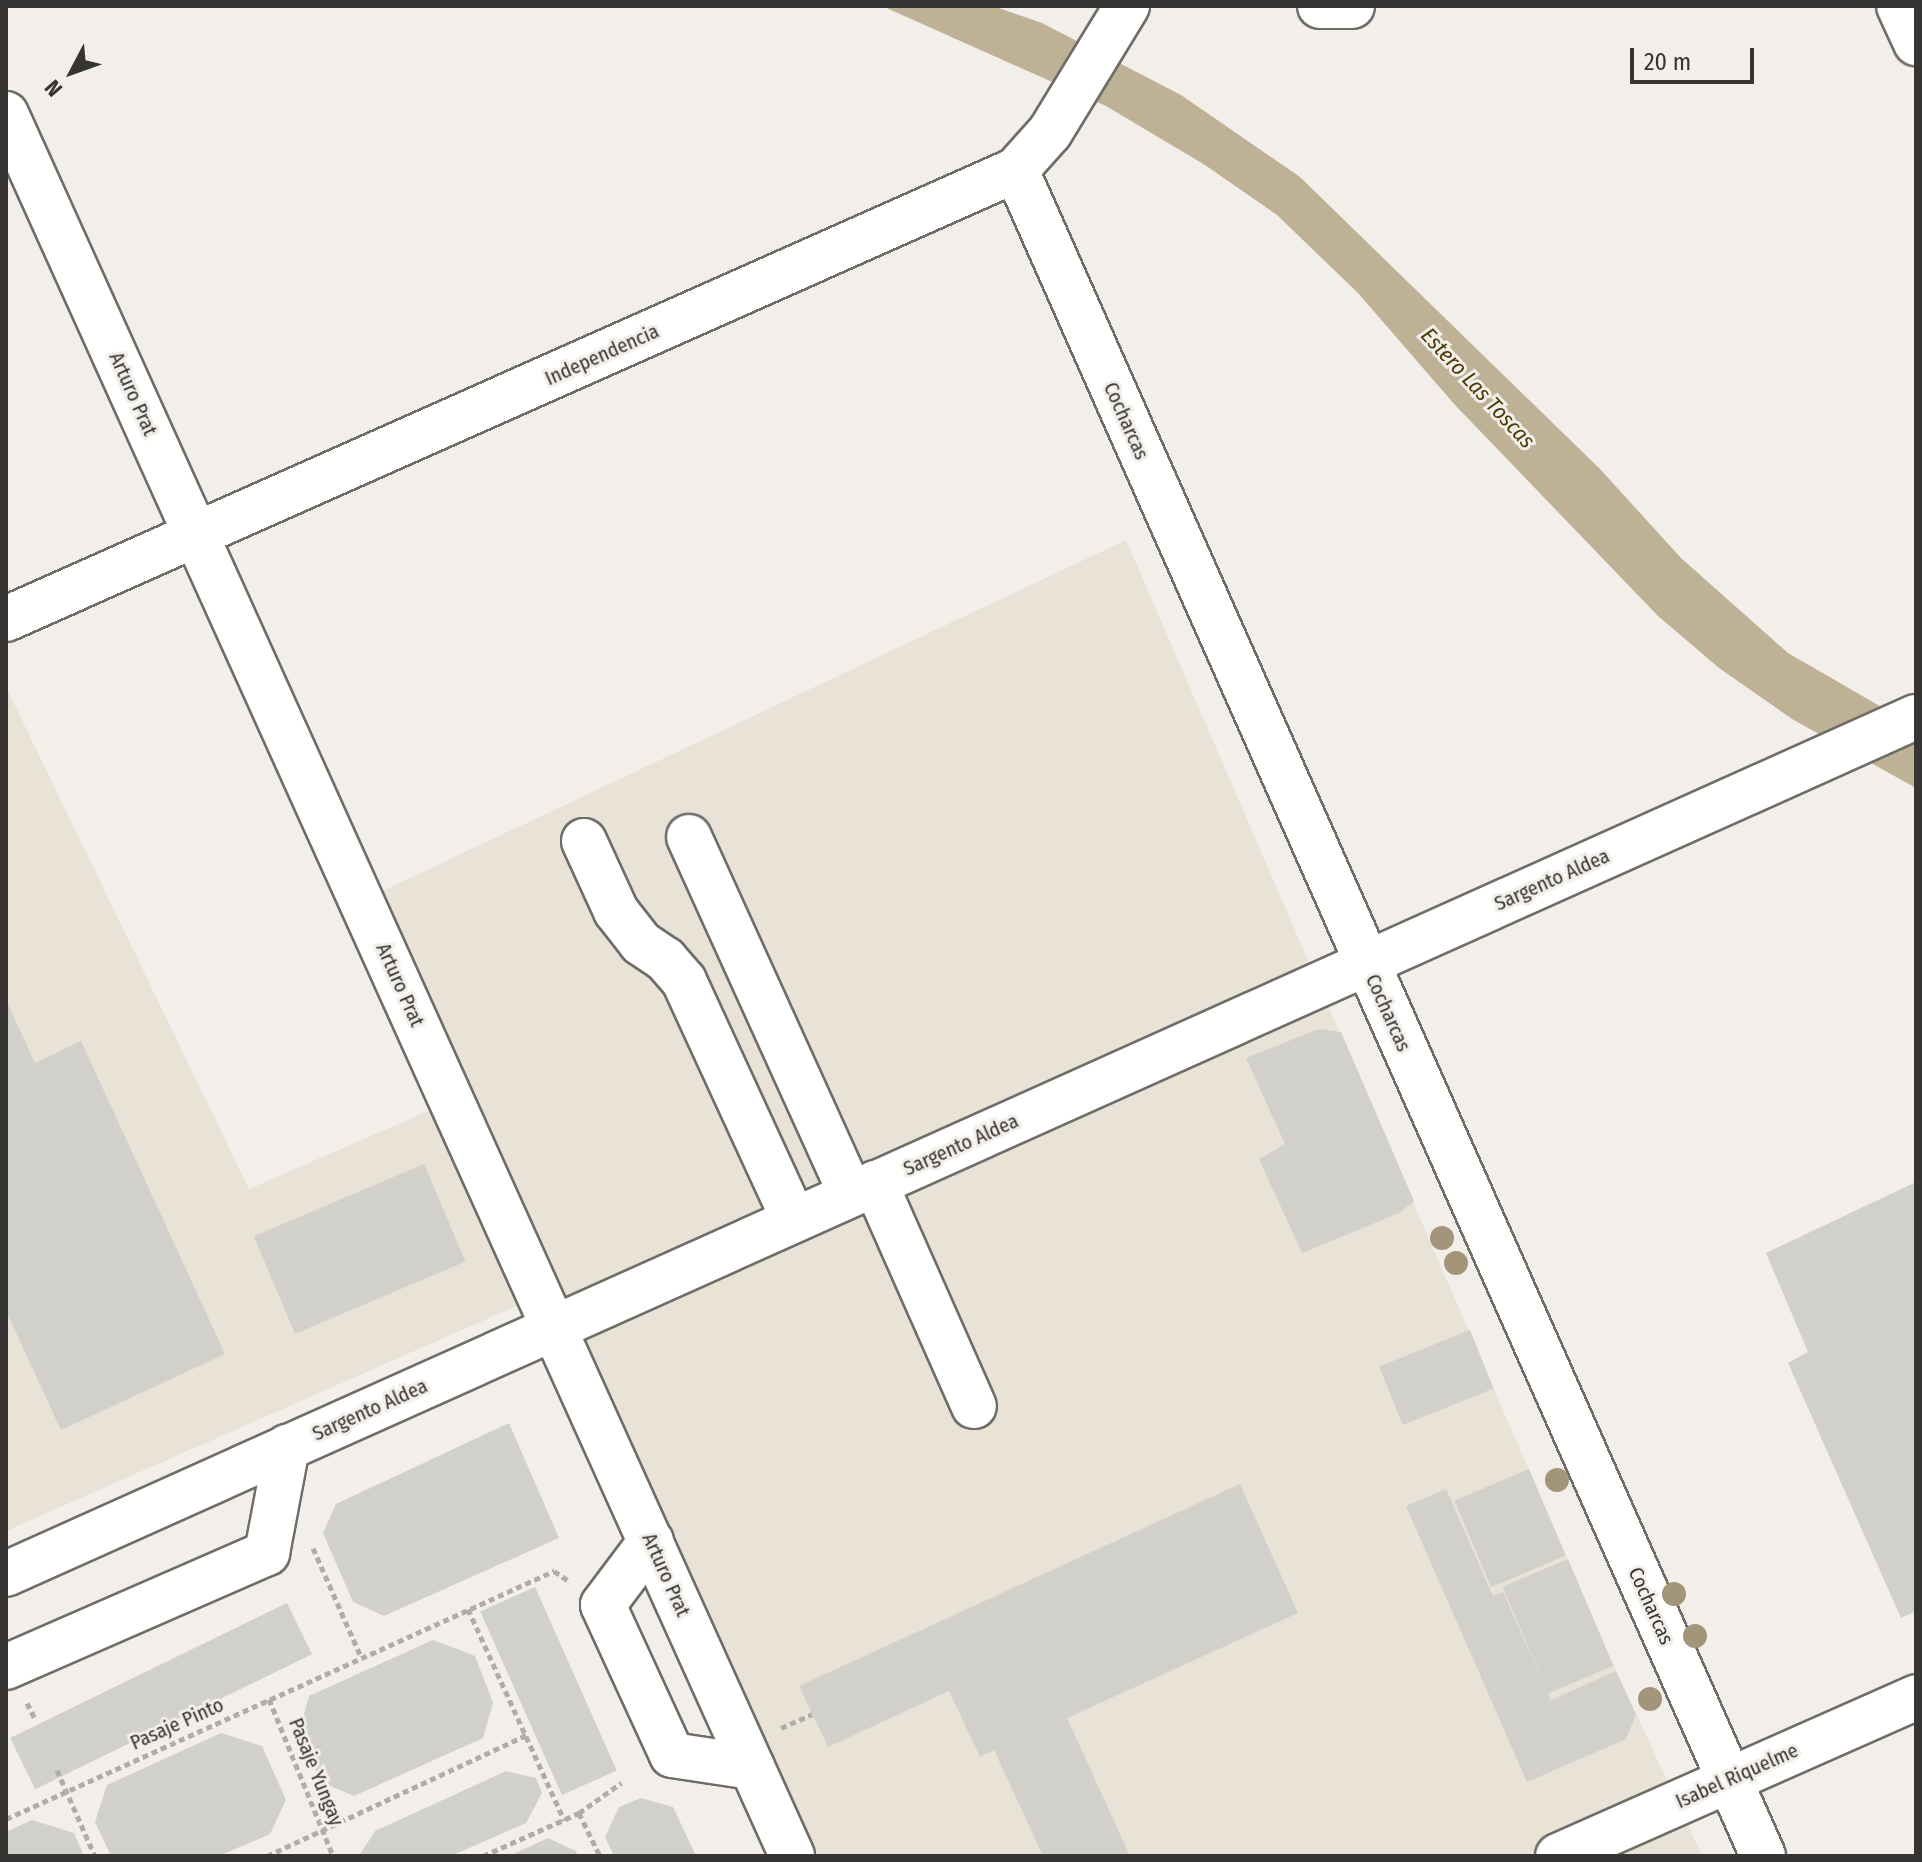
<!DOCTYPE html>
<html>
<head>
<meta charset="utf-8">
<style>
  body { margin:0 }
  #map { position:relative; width:1922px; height:1862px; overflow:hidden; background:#f2efea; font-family:"Fira Sans Condensed",sans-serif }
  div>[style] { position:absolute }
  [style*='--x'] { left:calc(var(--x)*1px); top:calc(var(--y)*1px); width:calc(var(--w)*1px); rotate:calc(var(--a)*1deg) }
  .built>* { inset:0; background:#e8e2d7 }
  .water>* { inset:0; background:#bfb196 }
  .building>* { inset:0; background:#d2d0ca; transform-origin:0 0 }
  .path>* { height:5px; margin-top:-2.5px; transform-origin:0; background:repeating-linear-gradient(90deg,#b0ada9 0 6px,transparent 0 10px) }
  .roads { filter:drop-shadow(2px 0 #6f6d68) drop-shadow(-2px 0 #6f6d68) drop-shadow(0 2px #6f6d68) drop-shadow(0 -2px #6f6d68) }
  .minor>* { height:44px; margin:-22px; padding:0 22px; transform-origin:22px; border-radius:22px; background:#fff }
  .trees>* { width:24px; height:24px; margin:-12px; border-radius:50%; background:#a39579 }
  span { translate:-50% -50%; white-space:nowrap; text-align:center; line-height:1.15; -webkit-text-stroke:6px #f2efea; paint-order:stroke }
  .street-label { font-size:20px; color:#363533 }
  .water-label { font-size:22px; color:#4f3a05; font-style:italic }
  .frame { position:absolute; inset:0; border:8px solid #363533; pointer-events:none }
  .north { position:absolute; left:32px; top:32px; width:80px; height:80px; -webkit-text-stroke:6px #f2efea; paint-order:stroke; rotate:229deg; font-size:22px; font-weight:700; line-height:32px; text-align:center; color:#363533 }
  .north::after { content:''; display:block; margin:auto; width:28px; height:36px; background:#363533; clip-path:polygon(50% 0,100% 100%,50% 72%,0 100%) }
  .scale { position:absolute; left:1630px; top:48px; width:124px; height:36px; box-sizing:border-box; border:4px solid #363533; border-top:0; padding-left:10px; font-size:24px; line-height:28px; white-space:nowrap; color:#363533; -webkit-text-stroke:6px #f2efea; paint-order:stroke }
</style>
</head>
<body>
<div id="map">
  <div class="built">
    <div style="clip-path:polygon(1126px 540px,1614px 1666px,1702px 1856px,807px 1856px,372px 896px)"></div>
    <div style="clip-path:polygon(6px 687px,249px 1189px,433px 1109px,521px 1304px,6px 1531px)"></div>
  </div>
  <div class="water">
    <div style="clip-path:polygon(882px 6px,993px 6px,1042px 23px,1181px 95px,1300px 177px,1600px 469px,1681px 558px,1788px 653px,1916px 727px,1916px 788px,1792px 719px,1719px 668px,1658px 616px,1455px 405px,1358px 293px,1277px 215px,1205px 165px,1106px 106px)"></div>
  </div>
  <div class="building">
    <div style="clip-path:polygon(6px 1000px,35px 1063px,81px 1041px,225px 1354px,61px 1430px,6px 1311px)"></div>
    <div style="clip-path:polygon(1319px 1029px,1341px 1032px,1414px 1201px,1399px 1213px,1302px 1253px,1259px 1159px,1285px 1144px,1246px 1058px)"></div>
    <div style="left:424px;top:1164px;width:106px;height:185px;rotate:67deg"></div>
    <div style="clip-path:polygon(1916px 1182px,1916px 1611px,1901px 1618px,1788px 1363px,1808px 1352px,1766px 1253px)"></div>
    <div style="left:1470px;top:1330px;width:63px;height:98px;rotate:68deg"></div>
    <div style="clip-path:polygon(509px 1423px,559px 1538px,384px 1616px,353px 1602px,323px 1533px,336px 1504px)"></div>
    <div style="left:1529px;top:1469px;width:94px;height:81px;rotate:67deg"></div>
    <div style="clip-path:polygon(1240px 1484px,1298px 1613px,1067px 1718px,1130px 1856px,1043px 1856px,994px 1750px,980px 1757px,949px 1691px,828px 1747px,799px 1686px)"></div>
    <div style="clip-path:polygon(1446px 1489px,1493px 1596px,1503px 1592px,1551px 1700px,1616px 1671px,1636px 1715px,1626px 1739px,1527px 1782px,1406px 1506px)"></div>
    <div style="left:1568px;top:1559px;width:116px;height:71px;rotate:67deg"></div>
    <div style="left:535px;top:1587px;width:201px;height:60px;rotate:66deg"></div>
    <div style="left:287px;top:1603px;width:57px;height:308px;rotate:64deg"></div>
    <div style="clip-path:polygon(433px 1640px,475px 1656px,493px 1703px,483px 1738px,354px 1796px,321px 1782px,299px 1732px,309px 1696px)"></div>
    <div style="clip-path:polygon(221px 1733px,262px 1746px,286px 1800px,270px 1834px,219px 1856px,111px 1856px,95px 1822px,107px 1785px)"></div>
    <div style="clip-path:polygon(506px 1771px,536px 1778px,542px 1793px,526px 1823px,451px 1856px,359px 1856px,375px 1831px)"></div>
    <div style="clip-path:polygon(641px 1798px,673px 1807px,696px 1856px,614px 1856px,605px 1837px,619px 1807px)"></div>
    <div style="clip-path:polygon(32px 1820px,74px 1833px,84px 1856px,6px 1856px,6px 1832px)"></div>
    <div style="clip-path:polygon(548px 1838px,576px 1851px,578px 1856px,509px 1856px)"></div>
  </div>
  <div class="path">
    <div style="--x:313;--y:1548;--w:119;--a:66.2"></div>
    <div style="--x:468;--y:1609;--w:232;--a:65.5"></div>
    <div style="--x:269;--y:1699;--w:170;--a:67.8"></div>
    <div style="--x:27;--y:1703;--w:16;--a:63"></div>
    <div style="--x:781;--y:1728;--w:34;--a:-24"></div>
    <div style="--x:57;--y:1770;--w:94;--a:66.2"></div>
    <div style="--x:579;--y:1813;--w:48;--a:64"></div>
    <div style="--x:6;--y:1819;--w:602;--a:-24.35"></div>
    <div style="--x:554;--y:1571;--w:18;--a:34"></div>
    <div style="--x:267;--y:1856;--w:286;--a:-25"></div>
    <div style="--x:483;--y:1856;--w:105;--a:-24.1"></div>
    <div style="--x:579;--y:1813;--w:52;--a:-35.5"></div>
  </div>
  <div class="roads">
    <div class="minor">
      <div style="--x:1320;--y:6;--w:32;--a:0"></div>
      <div style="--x:1899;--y:6;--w:41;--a:65.3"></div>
      <div style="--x:6;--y:114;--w:1911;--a:65.71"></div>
      <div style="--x:1016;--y:170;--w:1844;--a:66.1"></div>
      <div style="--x:6;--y:619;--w:1105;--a:-23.97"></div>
      <div style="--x:1016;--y:170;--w:51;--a:-48.2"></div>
      <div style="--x:1050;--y:132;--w:148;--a:-58.6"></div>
      <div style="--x:689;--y:837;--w:392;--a:65.6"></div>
      <div style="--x:584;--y:841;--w:77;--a:65.4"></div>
      <div style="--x:616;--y:911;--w:41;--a:52"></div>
      <div style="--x:641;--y:943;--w:29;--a:34"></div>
      <div style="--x:665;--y:959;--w:29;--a:49"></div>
      <div style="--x:684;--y:981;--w:263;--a:65.3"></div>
      <div style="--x:875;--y:1183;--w:244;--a:66.1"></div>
      <div style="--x:651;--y:1541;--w:80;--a:126.9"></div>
      <div style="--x:603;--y:1605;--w:165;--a:65.3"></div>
      <div style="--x:672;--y:1755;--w:81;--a:8.5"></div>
      <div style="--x:6;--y:1574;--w:2093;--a:-24.17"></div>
      <div style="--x:6;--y:1667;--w:285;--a:-23.6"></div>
      <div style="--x:267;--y:1553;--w:108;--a:-79.3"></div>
      <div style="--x:1558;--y:1856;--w:392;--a:-23.9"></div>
    </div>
  </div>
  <div class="trees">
    <div style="left:1442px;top:1238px"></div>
    <div style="left:1456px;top:1263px"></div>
    <div style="left:1557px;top:1480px"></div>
    <div style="left:1674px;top:1594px"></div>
    <div style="left:1695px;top:1636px"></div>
    <div style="left:1650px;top:1699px"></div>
  </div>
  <div class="street-label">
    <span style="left:602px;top:355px;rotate:-24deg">Independencia</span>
    <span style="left:133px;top:394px;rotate:66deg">Arturo Prat</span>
    <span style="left:1126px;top:421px;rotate:66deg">Cocharcas</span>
    <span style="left:1552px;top:880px;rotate:-24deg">Sargento Aldea</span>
    <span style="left:400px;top:985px;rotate:66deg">Arturo Prat</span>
    <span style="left:1388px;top:1013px;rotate:66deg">Cocharcas</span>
    <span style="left:961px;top:1145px;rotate:-24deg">Sargento Aldea</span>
    <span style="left:370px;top:1410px;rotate:-24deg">Sargento Aldea</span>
    <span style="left:666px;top:1575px;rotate:66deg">Arturo Prat</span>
    <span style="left:1651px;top:1606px;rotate:66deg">Cocharcas</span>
    <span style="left:177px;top:1724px;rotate:-24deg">Pasaje Pinto</span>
    <span style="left:316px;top:1772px;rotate:68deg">Pasaje Yungay</span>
    <span style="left:1737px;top:1776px;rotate:-24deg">Isabel Riquelme</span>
  </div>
  <div class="water-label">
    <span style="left:1478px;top:388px;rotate:47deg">Estero Las Toscas</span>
  </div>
  <div class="frame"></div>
  <div class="north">N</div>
  <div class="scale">20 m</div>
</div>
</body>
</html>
